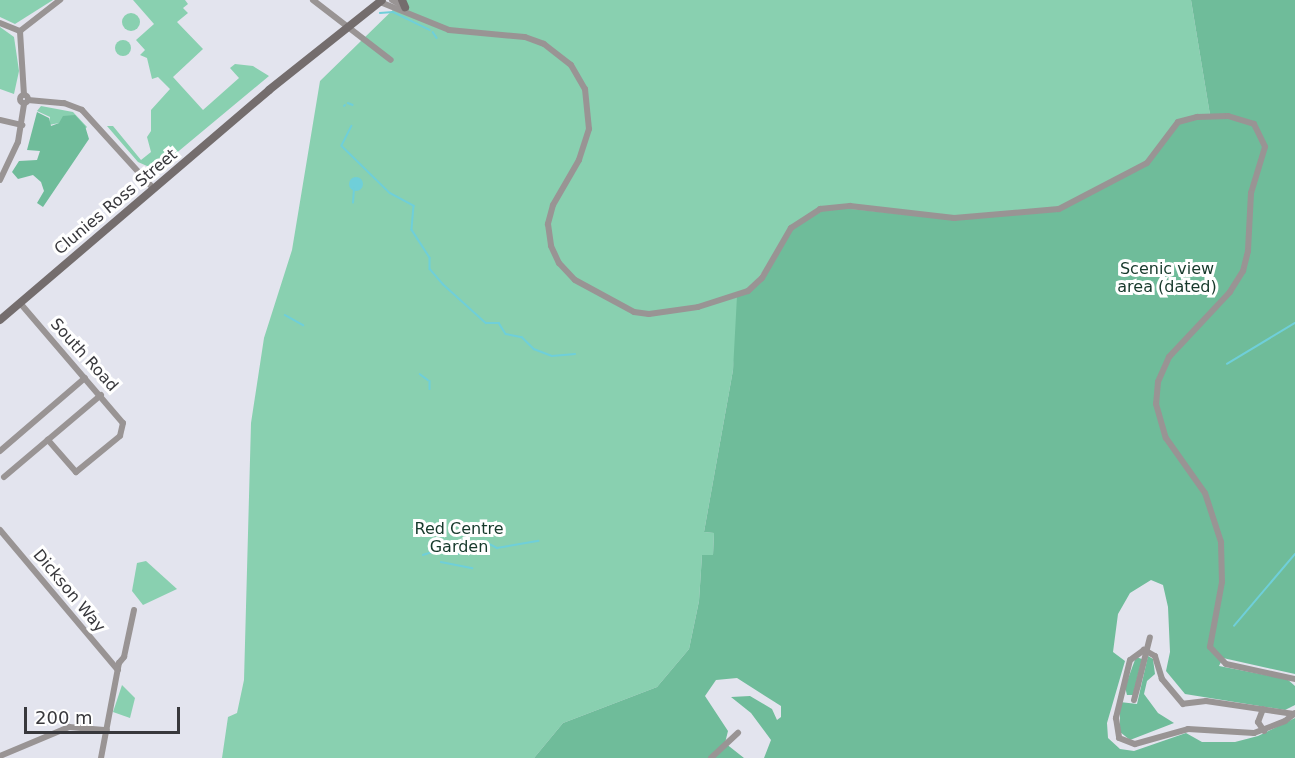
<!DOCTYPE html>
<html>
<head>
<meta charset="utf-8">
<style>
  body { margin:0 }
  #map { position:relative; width:1295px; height:758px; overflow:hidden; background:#e3e4ee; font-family:"DejaVu Sans",sans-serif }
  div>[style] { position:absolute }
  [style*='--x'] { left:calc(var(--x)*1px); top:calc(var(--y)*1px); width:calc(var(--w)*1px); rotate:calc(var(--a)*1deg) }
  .green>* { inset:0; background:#89d0b0 }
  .round { border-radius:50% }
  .forest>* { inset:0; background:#6fbc9a }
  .water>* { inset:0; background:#6fcfd9 }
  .stream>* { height:1.5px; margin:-0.75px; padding:0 0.75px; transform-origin:0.75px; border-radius:0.75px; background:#6fcfd9 }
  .street>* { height:6px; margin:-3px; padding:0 3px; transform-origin:3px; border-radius:3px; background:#999494 }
  .street>.ring { margin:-3px; padding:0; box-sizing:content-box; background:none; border:6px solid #999494; border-radius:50% }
  .secondary>* { height:8px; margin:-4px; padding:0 4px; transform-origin:4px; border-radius:4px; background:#746d6d }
  .street-bridge>* { height:6px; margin:-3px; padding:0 3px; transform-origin:3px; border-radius:3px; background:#999494 }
  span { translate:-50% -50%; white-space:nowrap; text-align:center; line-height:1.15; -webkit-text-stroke:6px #fff; paint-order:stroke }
  .street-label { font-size:16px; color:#38383c }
  .park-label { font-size:16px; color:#16392b }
  .scale { position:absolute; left:24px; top:707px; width:156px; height:27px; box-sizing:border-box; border:3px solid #38383c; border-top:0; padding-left:8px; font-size:18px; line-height:21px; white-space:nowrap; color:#38383c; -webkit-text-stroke:4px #fff; paint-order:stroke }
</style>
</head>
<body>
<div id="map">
  <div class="green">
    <div style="clip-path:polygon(0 0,53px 0,15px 24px,0 17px)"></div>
    <div style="clip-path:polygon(133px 0,185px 0,188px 4px,183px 8px,188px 13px,177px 22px,203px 49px,173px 77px,203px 110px,239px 78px,230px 68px,235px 64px,253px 66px,269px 76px,156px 170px,138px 162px,107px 126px,113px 126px,141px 160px,151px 152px,147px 137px,151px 131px,151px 110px,170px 89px,158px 77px,152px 79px,147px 58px,140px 55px,145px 50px,136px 40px,154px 24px)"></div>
    <div style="clip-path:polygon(403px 0,1191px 0,1210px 115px,1147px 163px,1074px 204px,775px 255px,740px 303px,733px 370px,704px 532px,714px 533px,713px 555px,702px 555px,699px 601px,689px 649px,657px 687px,563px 723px,534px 758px,222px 758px,228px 717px,237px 713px,244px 680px,251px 423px,264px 338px,292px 250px,320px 81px)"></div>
    <div class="round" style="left:122px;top:13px;width:18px;height:18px"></div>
    <div style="clip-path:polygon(0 27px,14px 37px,19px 71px,14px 94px,0 89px)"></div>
    <div class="round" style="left:115px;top:40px;width:16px;height:16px"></div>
    <div style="clip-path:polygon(41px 106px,73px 112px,87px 127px,83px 131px,69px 121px,49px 125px,50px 117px,37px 111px)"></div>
    <div style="clip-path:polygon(146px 561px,177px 589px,143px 605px,132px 591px,137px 563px)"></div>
    <div style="clip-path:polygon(122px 685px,135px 698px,130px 718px,113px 712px)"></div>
  </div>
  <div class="forest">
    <div style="clip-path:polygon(1191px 0,1295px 0,1295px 674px,1223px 658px,1219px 666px,1287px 679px,1295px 686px,1295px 705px,1285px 710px,1185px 694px,1166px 671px,1170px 652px,1168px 607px,1163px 585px,1151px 580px,1130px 593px,1118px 614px,1113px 652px,1125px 661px,1107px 723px,1108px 738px,1120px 749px,1134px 751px,1186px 733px,1202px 742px,1235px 742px,1258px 736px,1295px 718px,1295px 758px,764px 758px,771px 740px,751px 713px,731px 697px,750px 696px,772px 709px,777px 720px,781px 717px,781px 706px,737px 678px,716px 680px,705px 696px,728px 731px,725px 743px,744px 758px,534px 758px,563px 723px,657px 687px,689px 649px,699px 601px,702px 555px,713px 555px,714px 533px,704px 532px,733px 370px,737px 296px,759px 282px,791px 228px,830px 207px,938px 218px,1059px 209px,1147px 163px,1172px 126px,1210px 115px)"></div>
    <div style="clip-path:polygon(37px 112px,49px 118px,51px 126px,59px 123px,63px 116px,75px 115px,85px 126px,89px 139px,43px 207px,37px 203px,44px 191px,41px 182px,33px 175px,18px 179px,12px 172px,19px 161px,37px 160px,40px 151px,27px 150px)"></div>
    <div style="clip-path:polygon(1148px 656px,1153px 659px,1155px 674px,1147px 681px,1144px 694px,1158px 713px,1174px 723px,1130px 740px,1120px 732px,1120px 702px,1137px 704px)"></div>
    <div style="clip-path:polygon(1136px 657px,1142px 659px,1133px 695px,1127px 695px,1125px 687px)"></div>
  </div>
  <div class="water">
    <div class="round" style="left:349px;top:177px;width:14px;height:14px"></div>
  </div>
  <div class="stream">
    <div style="--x:380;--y:13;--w:13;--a:-4"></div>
    <div style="--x:393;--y:12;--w:41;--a:25.9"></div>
    <div style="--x:433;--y:32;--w:7;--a:56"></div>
    <div style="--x:348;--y:103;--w:5;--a:22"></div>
    <div style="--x:344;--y:106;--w:1;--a:-45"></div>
    <div style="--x:352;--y:126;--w:22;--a:117"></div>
    <div style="--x:342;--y:146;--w:67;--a:44.4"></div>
    <div style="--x:390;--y:193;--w:27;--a:28"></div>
    <div style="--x:414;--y:206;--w:24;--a:95"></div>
    <div style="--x:412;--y:230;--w:33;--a:57"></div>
    <div style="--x:430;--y:258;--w:11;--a:90"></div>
    <div style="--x:430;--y:269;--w:20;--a:49"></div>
    <div style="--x:443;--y:284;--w:58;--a:42.2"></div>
    <div style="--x:486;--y:323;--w:13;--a:0"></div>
    <div style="--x:499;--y:323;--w:13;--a:58"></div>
    <div style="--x:506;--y:334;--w:16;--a:11"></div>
    <div style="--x:522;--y:337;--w:17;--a:45"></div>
    <div style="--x:534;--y:349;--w:19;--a:21"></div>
    <div style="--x:552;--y:356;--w:23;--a:-5"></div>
    <div style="--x:353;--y:203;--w:14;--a:-86"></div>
    <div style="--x:285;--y:315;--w:21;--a:29"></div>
    <div style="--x:1227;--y:364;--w:79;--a:-31.1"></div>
    <div style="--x:420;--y:374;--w:10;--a:37"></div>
    <div style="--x:430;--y:381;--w:8;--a:90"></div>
    <div style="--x:423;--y:555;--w:20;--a:-18"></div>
    <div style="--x:442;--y:549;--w:16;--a:18"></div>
    <div style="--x:457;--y:554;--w:30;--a:-26"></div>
    <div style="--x:484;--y:541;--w:15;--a:28"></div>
    <div style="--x:497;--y:548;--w:42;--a:-9.7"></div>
    <div style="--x:441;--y:562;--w:32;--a:11"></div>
    <div style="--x:1234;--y:626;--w:94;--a:-49.7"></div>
  </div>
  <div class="street">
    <div style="--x:313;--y:0;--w:98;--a:37.6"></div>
    <div style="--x:392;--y:0;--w:16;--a:30"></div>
    <div style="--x:380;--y:2;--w:74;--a:22.1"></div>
    <div style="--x:449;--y:30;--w:76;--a:5.3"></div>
    <div style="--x:525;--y:37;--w:20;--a:20"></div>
    <div style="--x:544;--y:44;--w:34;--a:38"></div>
    <div style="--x:571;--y:65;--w:28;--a:60"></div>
    <div style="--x:585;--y:89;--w:40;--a:84.3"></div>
    <div style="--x:589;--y:129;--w:33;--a:108"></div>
    <div style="--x:579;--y:160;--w:52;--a:120"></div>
    <div style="--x:553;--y:205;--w:20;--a:105"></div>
    <div style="--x:548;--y:224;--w:22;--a:82"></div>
    <div style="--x:551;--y:246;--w:19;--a:65"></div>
    <div style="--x:559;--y:263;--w:23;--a:47"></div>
    <div style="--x:575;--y:280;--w:67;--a:28.5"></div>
    <div style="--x:634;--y:312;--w:15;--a:8"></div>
    <div style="--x:649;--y:314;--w:49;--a:-8.1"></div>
    <div style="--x:698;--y:307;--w:52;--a:-17.7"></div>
    <div style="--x:748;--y:291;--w:19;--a:-43"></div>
    <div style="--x:762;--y:278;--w:58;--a:-59.9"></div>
    <div style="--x:791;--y:228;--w:35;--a:-33"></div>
    <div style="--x:820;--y:209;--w:30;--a:-6"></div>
    <div style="--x:850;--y:206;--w:105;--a:6.6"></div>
    <div style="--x:954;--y:218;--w:105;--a:-4.9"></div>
    <div style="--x:1059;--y:209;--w:99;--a:-27.6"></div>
    <div style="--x:1147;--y:163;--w:51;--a:-52.9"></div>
    <div style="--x:1178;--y:122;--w:20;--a:-15"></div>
    <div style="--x:1197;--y:117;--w:31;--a:-2"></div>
    <div style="--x:1228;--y:116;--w:27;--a:17"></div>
    <div style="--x:1254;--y:124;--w:25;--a:64"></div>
    <div style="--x:1265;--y:147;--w:48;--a:106.9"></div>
    <div style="--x:1251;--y:193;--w:58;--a:93"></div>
    <div style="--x:1248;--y:251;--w:21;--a:104"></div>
    <div style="--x:1243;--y:271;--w:25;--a:122"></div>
    <div style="--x:1230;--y:292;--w:89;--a:133.2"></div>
    <div style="--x:1169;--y:357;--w:27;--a:114"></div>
    <div style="--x:1158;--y:382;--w:22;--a:95"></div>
    <div style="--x:1156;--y:404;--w:35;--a:74"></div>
    <div style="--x:1166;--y:438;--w:67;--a:54.7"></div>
    <div style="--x:1205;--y:493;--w:52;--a:71.9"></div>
    <div style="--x:1221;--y:542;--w:40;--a:88.6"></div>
    <div style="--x:1222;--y:582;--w:66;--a:100.5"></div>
    <div style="--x:1210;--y:647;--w:23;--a:47"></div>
    <div style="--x:1226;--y:664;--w:71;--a:12.3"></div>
    <div style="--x:0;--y:23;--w:22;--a:22"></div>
    <div style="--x:24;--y:95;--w:64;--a:-93.6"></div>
    <div style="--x:20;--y:31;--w:51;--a:-37.8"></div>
    <div class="ring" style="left:20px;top:95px;width:2px;height:2px"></div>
    <div style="--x:28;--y:100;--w:36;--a:5"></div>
    <div style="--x:64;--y:103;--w:19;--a:21"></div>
    <div style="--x:82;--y:110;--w:107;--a:47.7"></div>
    <div style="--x:0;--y:120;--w:23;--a:13"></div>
    <div style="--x:0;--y:180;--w:42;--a:-64.7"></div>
    <div style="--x:18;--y:142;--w:39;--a:-81"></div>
    <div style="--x:20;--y:303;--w:158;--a:49.4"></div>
    <div style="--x:123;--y:423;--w:13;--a:103"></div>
    <div style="--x:120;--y:436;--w:57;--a:140.7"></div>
    <div style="--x:76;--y:472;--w:43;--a:-131.2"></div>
    <div style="--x:0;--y:451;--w:112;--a:-40.7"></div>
    <div style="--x:4;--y:477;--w:127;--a:-40.2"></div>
    <div style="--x:0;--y:530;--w:183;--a:49.9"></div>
    <div style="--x:1134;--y:700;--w:16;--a:-75"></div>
    <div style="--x:1263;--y:709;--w:14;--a:111"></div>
    <div style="--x:1258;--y:722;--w:11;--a:56"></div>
    <div style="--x:1294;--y:714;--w:89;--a:-171.6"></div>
    <div style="--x:1206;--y:701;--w:23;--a:173"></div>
    <div style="--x:1183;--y:704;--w:33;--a:-130"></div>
    <div style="--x:1162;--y:679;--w:24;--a:-107"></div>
    <div style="--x:1155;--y:656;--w:13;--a:-151"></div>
    <div style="--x:1144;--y:650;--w:17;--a:144"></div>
    <div style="--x:1130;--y:660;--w:60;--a:103.6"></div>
    <div style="--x:1116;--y:718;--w:20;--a:81"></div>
    <div style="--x:1119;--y:738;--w:17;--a:21"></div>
    <div style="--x:1135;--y:744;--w:55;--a:-15.8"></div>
    <div style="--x:1188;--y:729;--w:66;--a:3.5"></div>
    <div style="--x:1254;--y:733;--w:33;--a:-21"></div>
    <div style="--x:1285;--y:721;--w:11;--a:-38"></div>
    <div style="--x:1294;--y:714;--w:1;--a:-45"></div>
    <div style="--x:0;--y:756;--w:75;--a:-22.8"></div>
    <div style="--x:69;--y:727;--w:38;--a:5"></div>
    <div style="--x:101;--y:758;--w:97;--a:-79.3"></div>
    <div style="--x:119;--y:663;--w:8;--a:-50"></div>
    <div style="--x:124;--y:657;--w:48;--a:-78"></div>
    <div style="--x:711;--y:758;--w:37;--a:-43"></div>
  </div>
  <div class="secondary">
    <div style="--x:402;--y:0;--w:8;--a:67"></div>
    <div style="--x:0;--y:320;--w:354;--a:-40.5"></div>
    <div style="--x:269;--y:90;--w:144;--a:-38.5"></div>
  </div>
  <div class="street-bridge">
    <div style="--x:1138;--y:685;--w:49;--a:-76"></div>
  </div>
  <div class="street-label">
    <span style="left:116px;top:202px;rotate:-40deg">Clunies Ross Street</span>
    <span style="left:84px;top:355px;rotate:48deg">South Road</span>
    <span style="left:69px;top:591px;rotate:50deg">Dickson Way</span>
  </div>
  <div class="park-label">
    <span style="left:1167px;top:278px">Scenic view<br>area (dated)</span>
    <span style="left:459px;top:538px">Red Centre<br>Garden</span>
  </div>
  <div class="scale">200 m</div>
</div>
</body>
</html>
